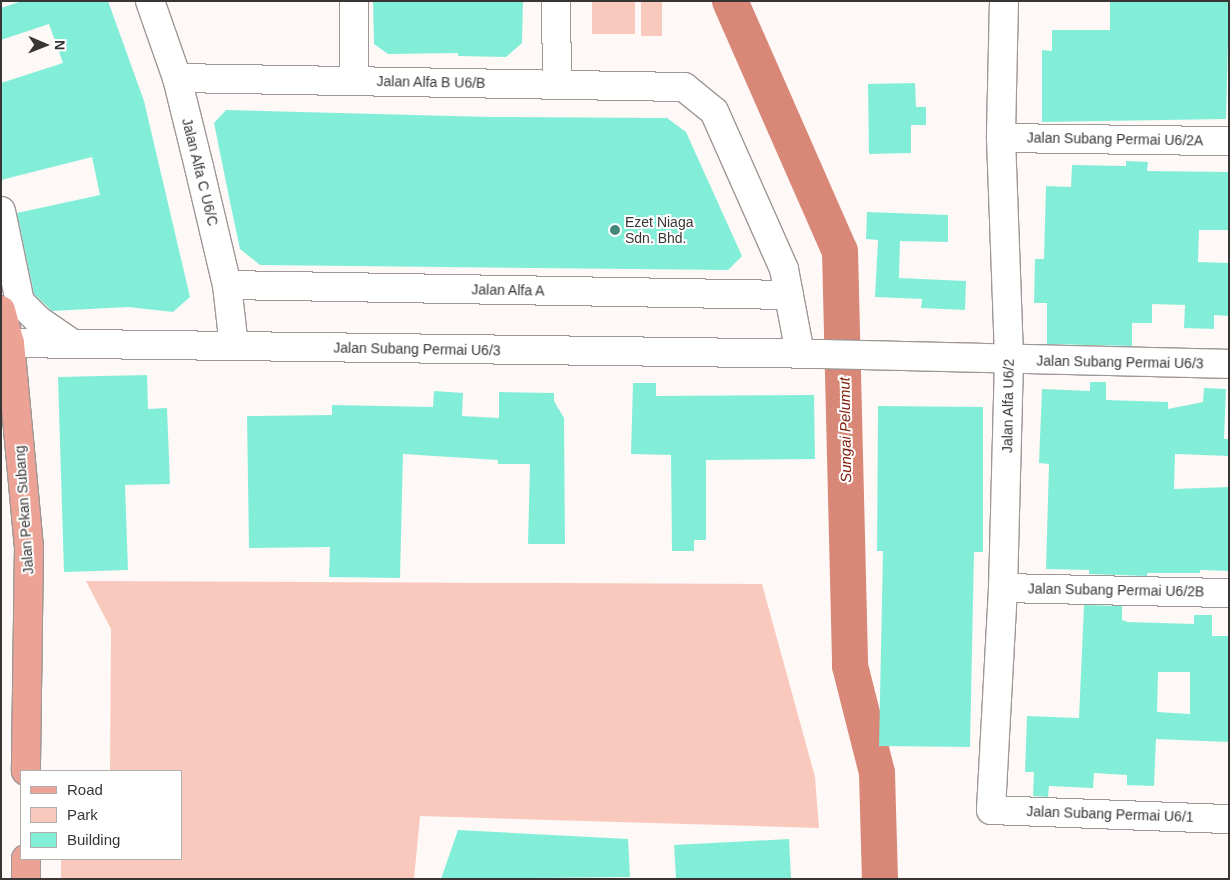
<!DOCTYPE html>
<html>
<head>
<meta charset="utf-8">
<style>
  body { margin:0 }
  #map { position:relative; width:1230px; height:880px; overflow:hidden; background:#fef8f6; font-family:Helvetica,sans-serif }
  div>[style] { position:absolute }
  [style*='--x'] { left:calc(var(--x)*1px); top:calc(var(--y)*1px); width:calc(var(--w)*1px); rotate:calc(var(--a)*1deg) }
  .green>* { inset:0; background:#fac9be; transform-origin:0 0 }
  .river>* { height:36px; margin:-18px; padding:0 18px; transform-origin:18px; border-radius:18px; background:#d98776 }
  .building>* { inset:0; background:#83eed8; transform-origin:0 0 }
  .roads { filter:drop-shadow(1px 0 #9e9795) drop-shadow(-1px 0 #9e9795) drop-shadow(0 1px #9e9795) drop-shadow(0 -1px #9e9795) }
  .minor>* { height:28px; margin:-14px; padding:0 14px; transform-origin:14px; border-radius:14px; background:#fff }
  .major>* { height:28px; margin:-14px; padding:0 14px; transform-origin:14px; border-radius:14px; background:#eca395 }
  .dots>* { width:14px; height:14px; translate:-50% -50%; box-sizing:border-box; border:2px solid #fff; border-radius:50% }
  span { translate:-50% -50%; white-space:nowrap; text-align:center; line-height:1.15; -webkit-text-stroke:4px #fff; paint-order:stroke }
  .street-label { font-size:14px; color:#393535 }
  .poi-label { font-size:14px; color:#393535 }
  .left { translate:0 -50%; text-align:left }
  .water-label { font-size:15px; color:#81200f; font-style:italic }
  .frame { position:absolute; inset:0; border:2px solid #393535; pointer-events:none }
  .legend { position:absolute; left:20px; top:770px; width:162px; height:90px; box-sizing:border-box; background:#fff; border:1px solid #b0aeae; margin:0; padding:6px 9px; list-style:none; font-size:15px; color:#393535 }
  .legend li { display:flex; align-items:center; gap:10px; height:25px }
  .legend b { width:25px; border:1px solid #b0aeae }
  .north { position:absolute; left:20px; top:20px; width:50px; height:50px; -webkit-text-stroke:4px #fff; paint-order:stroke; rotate:91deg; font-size:14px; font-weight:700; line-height:20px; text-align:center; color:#393535 }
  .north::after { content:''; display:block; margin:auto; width:18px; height:22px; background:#393535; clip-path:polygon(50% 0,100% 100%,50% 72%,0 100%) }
</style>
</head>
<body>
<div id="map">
  <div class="green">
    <div style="left:592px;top:1px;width:43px;height:33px"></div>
    <div style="left:641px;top:1px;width:21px;height:35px"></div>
    <div style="clip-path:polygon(86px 581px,762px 584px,815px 777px,819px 828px,420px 816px,414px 879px,61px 879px,61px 859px,181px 859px,181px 771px,110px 771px,111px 629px)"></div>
  </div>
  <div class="river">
    <div style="--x:730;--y:1;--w:273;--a:66.3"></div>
    <div style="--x:840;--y:251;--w:415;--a:88.6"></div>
    <div style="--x:850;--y:666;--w:110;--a:75.8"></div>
    <div style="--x:877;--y:773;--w:106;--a:88.4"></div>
  </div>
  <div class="building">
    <div style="clip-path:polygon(22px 1px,108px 1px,144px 101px,190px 297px,173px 312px,128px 307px,52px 311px,34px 294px,17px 213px,100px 195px,92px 157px,1px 180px,1px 83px,63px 63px,49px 24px,1px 40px,1px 8px)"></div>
    <div style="clip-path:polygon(373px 1px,523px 1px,522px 43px,506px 57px,458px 56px,458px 53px,388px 54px,374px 44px)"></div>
    <div style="clip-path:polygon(1110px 1px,1229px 1px,1226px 119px,1042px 122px,1042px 50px,1052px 51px,1052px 30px,1110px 30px)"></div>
    <div style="clip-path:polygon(915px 83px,916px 107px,926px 107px,926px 125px,911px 125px,911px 153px,869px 154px,868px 84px)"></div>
    <div style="clip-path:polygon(226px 110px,490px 117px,667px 118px,686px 132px,742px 256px,728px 270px,260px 265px,240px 249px,230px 202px,214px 123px)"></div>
    <div style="clip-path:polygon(1126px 161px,1148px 162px,1147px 171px,1229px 172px,1229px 230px,1199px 230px,1198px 262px,1229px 263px,1229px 316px,1214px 315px,1214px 329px,1184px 328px,1185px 305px,1152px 304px,1152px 323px,1132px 323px,1132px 346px,1047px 344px,1047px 303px,1034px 303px,1035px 259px,1044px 259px,1046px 186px,1071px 187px,1072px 165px,1126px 166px)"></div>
    <div style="clip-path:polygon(867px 212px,948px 215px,948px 242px,900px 241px,899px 278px,966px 281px,965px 310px,921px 308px,922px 299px,875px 297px,878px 240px,866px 239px)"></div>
    <div style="clip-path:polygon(147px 375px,148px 409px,167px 408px,170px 484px,125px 485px,128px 570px,64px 572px,58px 377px)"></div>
    <div style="clip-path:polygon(1090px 382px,1106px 382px,1106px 400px,1168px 402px,1168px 409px,1203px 402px,1204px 388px,1226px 389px,1224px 439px,1229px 439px,1229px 456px,1175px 454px,1174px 489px,1229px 487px,1229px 571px,1200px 570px,1200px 573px,1147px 573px,1147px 576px,1089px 574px,1089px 570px,1046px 569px,1049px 464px,1039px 463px,1042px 389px,1090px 391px)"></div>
    <div style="clip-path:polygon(633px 383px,656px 383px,656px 396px,814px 395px,815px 459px,706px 460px,706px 540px,694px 540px,694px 551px,672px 551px,671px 455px,631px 454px)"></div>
    <div style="clip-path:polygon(434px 391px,463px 393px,462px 416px,499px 418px,499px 392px,554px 393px,554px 401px,564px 418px,565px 544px,528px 544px,530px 464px,498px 464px,498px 460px,403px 454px,400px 578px,329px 577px,330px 547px,249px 548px,247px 416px,332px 415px,332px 405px,433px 407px)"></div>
    <div style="clip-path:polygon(878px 406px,983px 407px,983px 552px,974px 552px,970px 747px,879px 746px,883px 551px,877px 551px)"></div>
    <div style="clip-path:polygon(evenodd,1084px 605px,1122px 606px,1122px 620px,1128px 622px,1194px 624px,1194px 615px,1212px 615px,1212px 636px,1229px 636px,1229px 742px,1156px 739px,1154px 786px,1127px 785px,1127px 775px,1094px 773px,1093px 788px,1049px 786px,1048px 797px,1033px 796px,1034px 772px,1025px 772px,1027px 716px,1079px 718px,1084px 605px,1158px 672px,1190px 672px,1190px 714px,1157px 712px,1158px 672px)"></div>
    <div style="clip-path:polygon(458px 830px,628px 839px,630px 877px,441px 879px)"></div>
    <div style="left:789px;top:839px;width:40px;height:115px;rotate:87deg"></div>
  </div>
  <div class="roads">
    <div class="minor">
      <div style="--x:150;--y:1;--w:82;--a:70.7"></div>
      <div style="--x:177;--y:78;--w:92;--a:76.1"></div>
      <div style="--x:199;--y:167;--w:121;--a:76.7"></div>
      <div style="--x:227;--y:285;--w:61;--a:83.5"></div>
      <div style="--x:354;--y:1;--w:80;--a:90"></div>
      <div style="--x:556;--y:1;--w:83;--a:89.3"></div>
      <div style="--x:1004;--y:1;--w:137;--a:91.3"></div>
      <div style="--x:1001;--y:138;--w:222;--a:87.9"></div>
      <div style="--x:1009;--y:360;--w:228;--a:91.5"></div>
      <div style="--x:1003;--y:588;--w:222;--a:93.1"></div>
      <div style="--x:991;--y:810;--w:238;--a:2.2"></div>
      <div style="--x:177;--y:78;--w:507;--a:1.02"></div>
      <div style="--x:684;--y:87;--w:38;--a:39"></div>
      <div style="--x:714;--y:111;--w:173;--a:66.1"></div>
      <div style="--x:784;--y:269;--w:86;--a:79.3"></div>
      <div style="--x:1001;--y:138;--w:228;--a:0.8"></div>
      <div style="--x:1;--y:211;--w:93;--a:78.2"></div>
      <div style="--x:20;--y:302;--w:25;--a:45"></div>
      <div style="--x:38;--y:320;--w:42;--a:34.4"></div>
      <div style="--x:227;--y:285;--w:562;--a:1.02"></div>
      <div style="--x:10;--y:343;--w:815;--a:0.77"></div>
      <div style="--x:825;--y:354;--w:404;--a:1.4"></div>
      <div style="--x:1003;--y:588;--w:226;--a:1.3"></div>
    </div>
    <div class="major">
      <div style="--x:1;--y:310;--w:34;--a:75"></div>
      <div style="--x:10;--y:343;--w:205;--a:84.7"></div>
      <div style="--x:29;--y:547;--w:224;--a:90.8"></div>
      <div style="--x:26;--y:879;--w:20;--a:-90"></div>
    </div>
  </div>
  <div class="dots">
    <div style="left:615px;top:230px;background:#45887b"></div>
  </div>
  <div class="street-label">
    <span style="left:431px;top:82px;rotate:1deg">Jalan Alfa B U6/B</span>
    <span style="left:1115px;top:139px;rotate:1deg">Jalan Subang Permai U6/2A</span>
    <span style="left:200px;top:172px;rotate:76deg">Jalan Alfa C U6/C</span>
    <span style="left:508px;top:290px;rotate:1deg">Jalan Alfa A</span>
    <span style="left:417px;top:349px;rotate:1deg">Jalan Subang Permai U6/3</span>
    <span style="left:1120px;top:362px;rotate:1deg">Jalan Subang Permai U6/3</span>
    <span style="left:1008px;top:406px;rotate:-89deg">Jalan Alfa U6/2</span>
    <span style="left:24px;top:510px;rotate:-94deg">Jalan Pekan Subang</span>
    <span style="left:1116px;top:590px;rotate:1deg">Jalan Subang Permai U6/2B</span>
    <span style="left:1110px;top:814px;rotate:2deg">Jalan Subang Permai U6/1</span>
  </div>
  <div class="poi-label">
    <span class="left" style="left:625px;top:230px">Ezet Niaga<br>Sdn. Bhd.</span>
  </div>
  <div class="water-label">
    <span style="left:845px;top:430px;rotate:-91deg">Sungai Pelumut</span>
  </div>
  <div class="frame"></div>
  <ul class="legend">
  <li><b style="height:6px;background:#eca395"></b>Road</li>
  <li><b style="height:14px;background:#fac9be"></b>Park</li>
  <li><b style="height:14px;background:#83eed8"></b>Building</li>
  </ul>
  <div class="north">N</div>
</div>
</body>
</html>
